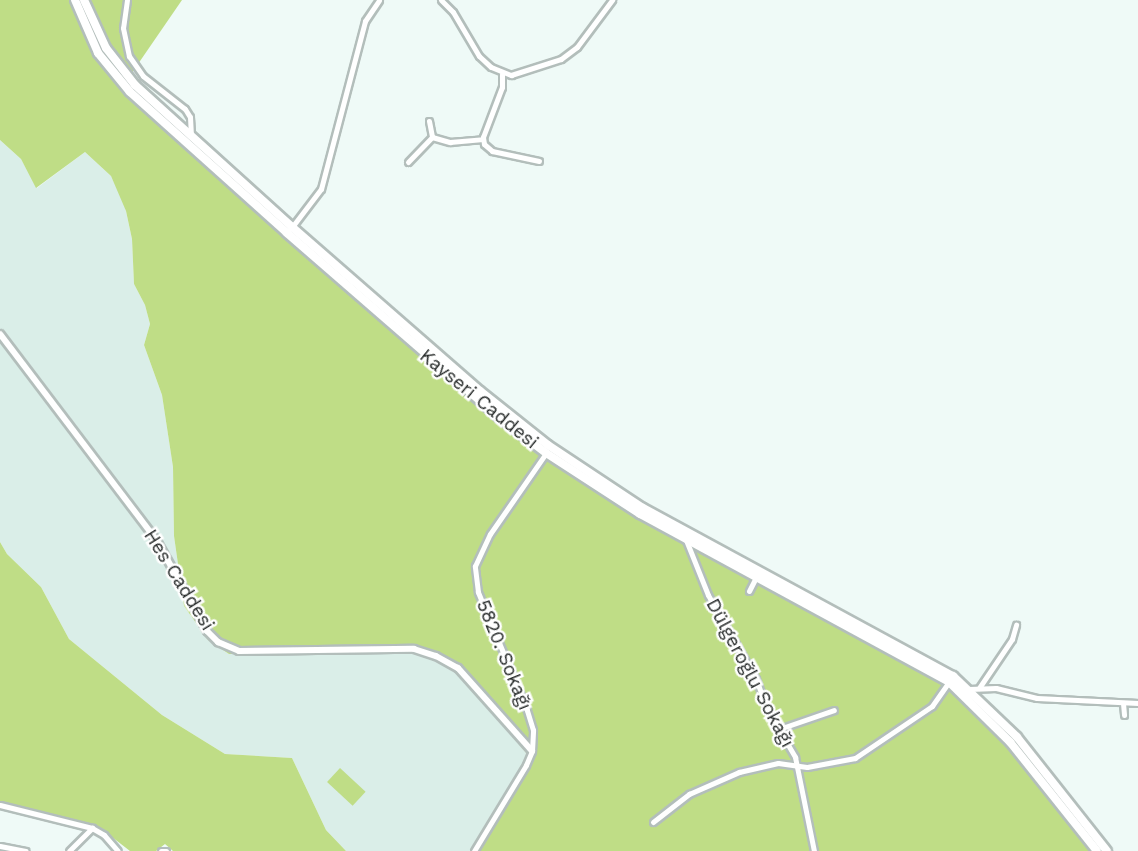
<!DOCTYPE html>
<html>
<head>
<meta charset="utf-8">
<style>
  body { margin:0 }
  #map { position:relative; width:1138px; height:851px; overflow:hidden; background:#effaf7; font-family:"Work Sans",sans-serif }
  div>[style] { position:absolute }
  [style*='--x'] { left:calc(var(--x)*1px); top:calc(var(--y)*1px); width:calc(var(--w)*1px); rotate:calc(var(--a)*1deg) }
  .built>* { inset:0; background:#daeee8 }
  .green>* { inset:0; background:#bfdd86; transform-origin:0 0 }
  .roads { filter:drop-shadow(2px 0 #b3bebb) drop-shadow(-2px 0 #b3bebb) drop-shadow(0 2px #b3bebb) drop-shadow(0 -2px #b3bebb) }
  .minor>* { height:5px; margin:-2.5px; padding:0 2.5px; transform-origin:2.5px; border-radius:2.5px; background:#fff }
  .tertiary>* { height:6px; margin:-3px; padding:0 3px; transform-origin:3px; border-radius:3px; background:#fff }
  .primary>* { height:8px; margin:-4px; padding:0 4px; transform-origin:4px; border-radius:4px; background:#fff }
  span { translate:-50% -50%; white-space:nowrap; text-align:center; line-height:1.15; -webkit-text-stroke:5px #fff; paint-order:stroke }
  .street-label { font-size:19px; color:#262a29 }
</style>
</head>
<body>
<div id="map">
  <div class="built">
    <div style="clip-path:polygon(0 140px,21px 159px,37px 188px,85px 152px,111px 176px,124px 202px,132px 239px,134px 284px,145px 305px,150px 324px,144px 345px,162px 395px,173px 467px,174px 536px,184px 606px,208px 640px,229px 654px,418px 653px,455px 669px,528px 755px,470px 851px,346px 851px,326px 830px,292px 758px,225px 754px,162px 715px,69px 639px,41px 587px,7px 554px,0 542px)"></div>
  </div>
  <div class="green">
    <div style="clip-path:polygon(0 0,182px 0,127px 80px,558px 456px,945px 675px,1007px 729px,1105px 851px,470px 851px,528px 755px,455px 669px,418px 653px,229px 654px,208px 640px,184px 606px,174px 536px,173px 467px,162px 395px,144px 345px,150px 324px,145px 305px,134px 284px,132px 239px,126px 211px,111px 176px,85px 152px,36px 188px,21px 159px,0 140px)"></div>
    <div style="clip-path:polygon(0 542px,7px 554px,41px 587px,69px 639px,162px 715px,225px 754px,292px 758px,326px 830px,346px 851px,173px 851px,165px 844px,156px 851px,130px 851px,99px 827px,0 801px)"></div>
    <div style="left:340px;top:768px;width:35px;height:19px;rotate:43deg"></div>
  </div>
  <div class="roads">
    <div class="minor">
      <div style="--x:127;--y:0;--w:28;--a:98"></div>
      <div style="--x:123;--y:28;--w:29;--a:78"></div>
      <div style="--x:129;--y:56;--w:24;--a:55"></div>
      <div style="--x:143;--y:76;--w:53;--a:38.2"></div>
      <div style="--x:185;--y:109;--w:9;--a:58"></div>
      <div style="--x:190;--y:117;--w:19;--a:87"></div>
      <div style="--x:441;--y:0;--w:17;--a:45"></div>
      <div style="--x:453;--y:12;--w:51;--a:59.4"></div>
      <div style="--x:479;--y:56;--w:16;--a:43"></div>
      <div style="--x:491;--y:67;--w:22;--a:22"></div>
      <div style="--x:511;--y:75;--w:52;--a:-17.7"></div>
      <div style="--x:561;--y:59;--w:20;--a:-37"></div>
      <div style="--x:577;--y:47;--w:59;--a:-53.3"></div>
      <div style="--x:502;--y:74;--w:13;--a:90"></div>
      <div style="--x:502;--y:87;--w:53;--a:110.8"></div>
      <div style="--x:483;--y:137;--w:7;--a:82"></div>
      <div style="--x:484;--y:144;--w:11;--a:41"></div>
      <div style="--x:492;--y:151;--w:48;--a:12"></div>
      <div style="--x:429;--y:121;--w:16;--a:79"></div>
      <div style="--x:408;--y:162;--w:35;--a:-46"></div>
      <div style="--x:432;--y:137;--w:19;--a:16"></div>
      <div style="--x:450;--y:142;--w:33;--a:-5"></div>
      <div style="--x:292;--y:227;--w:48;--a:-52.7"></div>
      <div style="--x:321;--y:189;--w:174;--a:-75.3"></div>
      <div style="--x:365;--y:21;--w:25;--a:-56"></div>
      <div style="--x:686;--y:540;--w:59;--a:68.2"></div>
      <div style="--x:708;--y:595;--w:97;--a:60.3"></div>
      <div style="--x:756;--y:679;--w:32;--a:70"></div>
      <div style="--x:767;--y:709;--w:56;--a:59.7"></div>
      <div style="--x:795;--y:757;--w:96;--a:78.6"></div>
      <div style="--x:749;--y:591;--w:16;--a:-63"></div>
      <div style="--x:979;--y:688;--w:59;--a:-56"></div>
      <div style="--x:1012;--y:639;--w:15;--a:-74"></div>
      <div style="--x:969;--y:689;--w:27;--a:-2"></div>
      <div style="--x:996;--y:688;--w:42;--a:13.7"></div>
      <div style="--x:1037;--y:698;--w:101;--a:2.8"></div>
      <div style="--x:1123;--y:703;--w:12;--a:85"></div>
      <div style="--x:779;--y:729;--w:58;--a:-19.1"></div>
      <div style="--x:0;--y:805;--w:95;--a:14"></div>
      <div style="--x:92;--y:828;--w:14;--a:30"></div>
      <div style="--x:104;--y:835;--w:21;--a:49"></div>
      <div style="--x:653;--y:822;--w:46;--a:-37.9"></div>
      <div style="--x:689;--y:794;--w:55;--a:-23.7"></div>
      <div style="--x:739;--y:772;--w:40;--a:-13"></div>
      <div style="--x:778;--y:763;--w:29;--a:8"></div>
      <div style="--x:807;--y:767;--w:49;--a:-10.6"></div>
      <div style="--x:855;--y:758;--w:93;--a:-34"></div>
      <div style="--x:932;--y:706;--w:29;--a:-55"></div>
      <div style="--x:0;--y:846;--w:26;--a:11"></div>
      <div style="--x:69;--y:851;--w:33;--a:-45"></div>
      <div style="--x:161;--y:851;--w:5;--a:0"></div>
      <div style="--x:474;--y:851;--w:100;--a:-58.8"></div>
      <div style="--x:526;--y:765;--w:15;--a:-67"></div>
      <div style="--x:532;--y:751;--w:21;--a:-87"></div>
      <div style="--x:533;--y:730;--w:21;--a:-107"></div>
      <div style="--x:527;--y:710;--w:128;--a:-112.6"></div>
      <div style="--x:478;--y:592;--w:26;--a:-97"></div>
      <div style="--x:475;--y:566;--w:35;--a:-65"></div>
      <div style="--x:490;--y:534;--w:98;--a:-55.3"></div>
    </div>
    <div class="tertiary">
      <div style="--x:0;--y:334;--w:260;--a:52.8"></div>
      <div style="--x:157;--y:541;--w:103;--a:60.9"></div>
      <div style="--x:207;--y:631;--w:16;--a:45"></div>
      <div style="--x:218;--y:642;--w:23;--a:23"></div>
      <div style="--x:239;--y:651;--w:175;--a:-0.7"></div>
      <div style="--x:414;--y:649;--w:23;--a:18"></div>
      <div style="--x:436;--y:656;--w:25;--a:29"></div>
      <div style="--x:458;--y:668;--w:111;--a:48.3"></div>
    </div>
    <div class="primary">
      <div style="--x:75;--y:0;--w:58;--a:66.5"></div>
      <div style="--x:98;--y:53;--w:50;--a:50.6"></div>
      <div style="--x:130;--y:92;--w:211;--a:41.9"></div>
      <div style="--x:287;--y:233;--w:281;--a:41"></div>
      <div style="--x:499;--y:417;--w:59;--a:37.5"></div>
      <div style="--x:546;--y:453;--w:112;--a:33"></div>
      <div style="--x:640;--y:514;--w:352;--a:28.5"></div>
      <div style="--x:949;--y:682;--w:86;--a:44.5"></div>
      <div style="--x:1010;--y:742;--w:139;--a:51.4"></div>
      <div style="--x:84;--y:0;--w:53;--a:65.4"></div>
      <div style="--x:106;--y:48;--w:47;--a:51.9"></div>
      <div style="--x:135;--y:85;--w:212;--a:42.1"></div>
      <div style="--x:292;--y:227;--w:249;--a:41.1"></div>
      <div style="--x:480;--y:391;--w:87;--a:38.5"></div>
      <div style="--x:548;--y:445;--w:114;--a:33.6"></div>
      <div style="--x:643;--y:508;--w:353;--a:28.5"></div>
      <div style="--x:953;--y:676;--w:88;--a:43.6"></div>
      <div style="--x:1017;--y:737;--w:145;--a:51.7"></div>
    </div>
  </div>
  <div class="street-label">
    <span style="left:479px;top:399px;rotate:39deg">Kayseri Caddesi</span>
    <span style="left:179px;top:580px;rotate:58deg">Hes Caddesi</span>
    <span style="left:504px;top:655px;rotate:68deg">5820. Sokağı</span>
    <span style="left:750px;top:673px;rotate:62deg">Dülgeroğlu Sokağı</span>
  </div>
</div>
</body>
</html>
